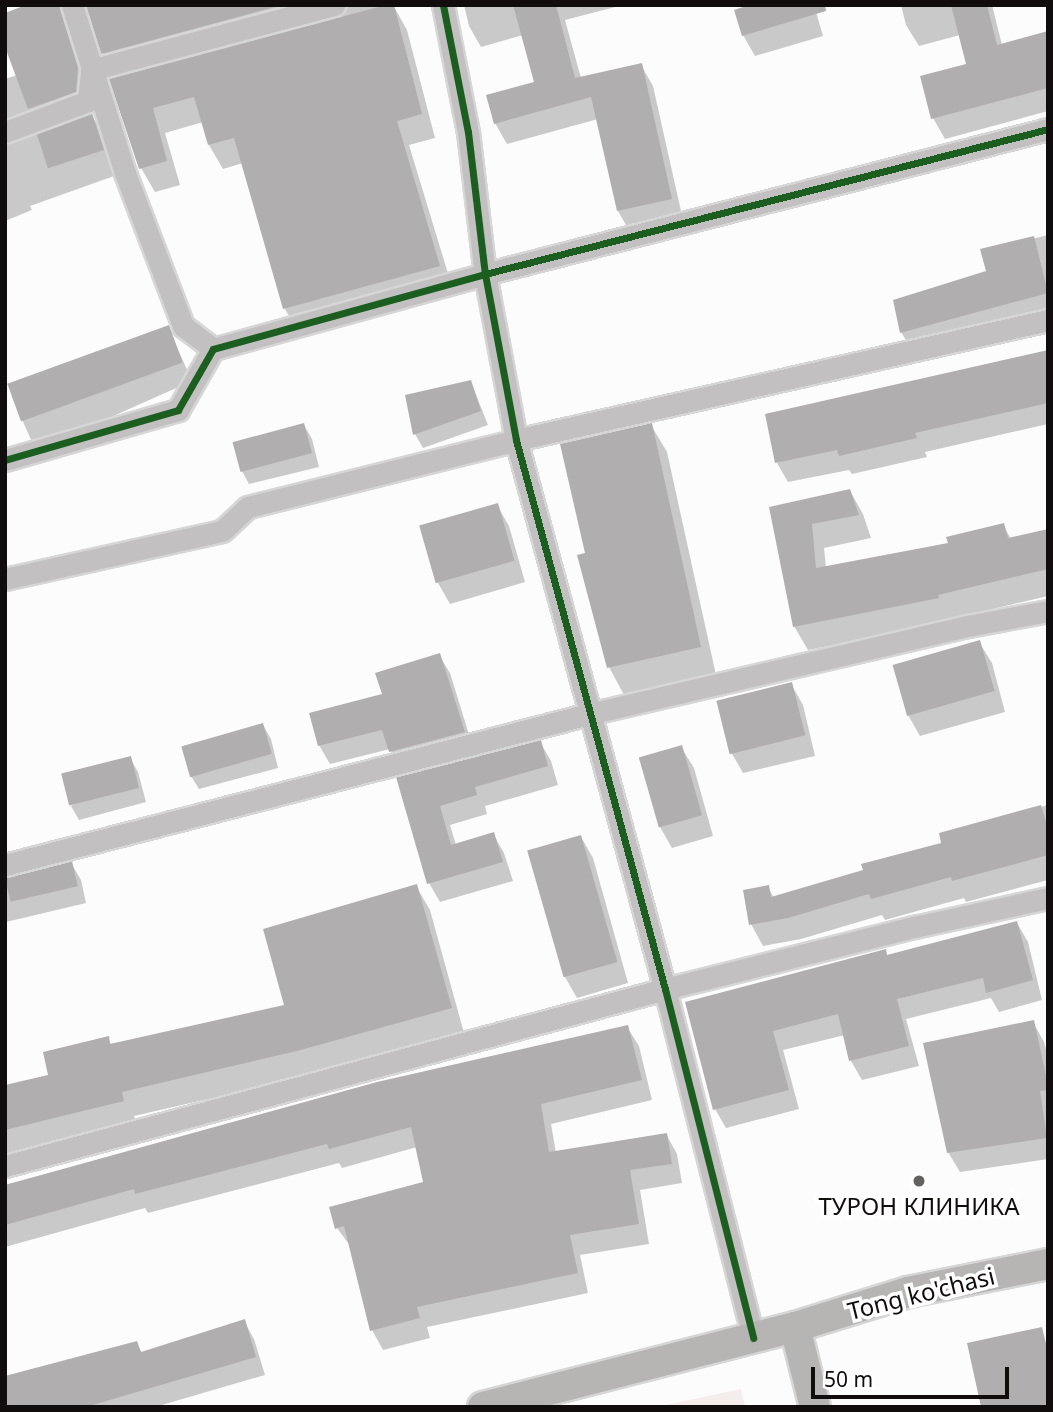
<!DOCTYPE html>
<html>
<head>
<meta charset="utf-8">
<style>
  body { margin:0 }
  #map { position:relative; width:1053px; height:1412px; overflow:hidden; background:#fdfcfc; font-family:"Noto Sans",sans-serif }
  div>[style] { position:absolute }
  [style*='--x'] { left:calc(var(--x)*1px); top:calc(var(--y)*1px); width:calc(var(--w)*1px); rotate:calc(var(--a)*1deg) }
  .built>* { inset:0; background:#f5ecec }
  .shadow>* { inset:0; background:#0003; transform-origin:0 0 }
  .building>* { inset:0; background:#b1aeaf; transform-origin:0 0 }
  .roads { filter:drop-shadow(2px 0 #d7d6d6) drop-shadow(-2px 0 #d7d6d6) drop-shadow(0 2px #d7d6d6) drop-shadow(0 -2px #d7d6d6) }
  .street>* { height:21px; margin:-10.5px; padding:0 10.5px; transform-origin:10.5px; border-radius:10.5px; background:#c2c0c0 }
  .secondary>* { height:30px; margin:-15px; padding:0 15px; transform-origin:15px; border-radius:15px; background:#b6b5b4 }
  .cycleway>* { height:7px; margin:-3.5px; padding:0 3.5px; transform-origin:3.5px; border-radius:3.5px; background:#1b5e20 }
  .dots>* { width:19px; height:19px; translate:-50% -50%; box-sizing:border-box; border:4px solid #fff; border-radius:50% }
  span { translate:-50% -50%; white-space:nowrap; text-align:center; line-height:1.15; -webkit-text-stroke:7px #fff; paint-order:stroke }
  .poi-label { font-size:24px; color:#120d0d }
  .street-label { font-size:24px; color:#120d0d }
  .frame { position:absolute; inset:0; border:7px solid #120d0d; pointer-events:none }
  .scale { position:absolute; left:811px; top:1367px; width:198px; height:32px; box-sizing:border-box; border:4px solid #120d0d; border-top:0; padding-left:9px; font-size:21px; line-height:24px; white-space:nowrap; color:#120d0d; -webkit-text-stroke:5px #fff; paint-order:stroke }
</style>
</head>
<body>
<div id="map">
  <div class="built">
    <div style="clip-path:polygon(741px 1389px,745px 1407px,656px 1407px)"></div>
  </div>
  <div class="shadow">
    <div style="clip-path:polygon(31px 5px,393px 5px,407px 30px,435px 138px,409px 145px,453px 290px,299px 333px,285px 309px,243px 163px,223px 169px,209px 145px,203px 122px,165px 133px,180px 185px,155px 192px,141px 168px,117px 78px,103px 53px,91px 16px,81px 17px,91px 94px,89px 117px,92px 116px,106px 140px,117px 175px,30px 206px,32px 210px,5px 221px,5px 79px,17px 75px)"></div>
    <div style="clip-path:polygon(464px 5px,623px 5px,565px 20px,581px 78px,641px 65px,653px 86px,683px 220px,630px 232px,618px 211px,598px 119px,507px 144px,495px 123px,536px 83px,523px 35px,481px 47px,469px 26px)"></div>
    <div style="clip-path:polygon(814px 5px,823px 36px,755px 56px,743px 35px)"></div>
    <div style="clip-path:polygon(901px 5px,992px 5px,1002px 45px,1048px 33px,1048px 111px,945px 139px,933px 118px,968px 65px,960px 35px,919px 46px,906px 25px)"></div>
    <div style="clip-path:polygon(1048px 235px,1048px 316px,913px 352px,901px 332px,988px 272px,983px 251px)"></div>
    <div style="left:168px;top:327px;width:59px;height:171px;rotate:66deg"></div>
    <div style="clip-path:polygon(1048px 352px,1048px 424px,925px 452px,927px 457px,852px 474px,849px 470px,788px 482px,777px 463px)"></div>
    <div style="clip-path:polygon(471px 382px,488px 425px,423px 448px,415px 434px)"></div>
    <div style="clip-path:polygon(304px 425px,312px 439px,319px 467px,249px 484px,242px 471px)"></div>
    <div style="clip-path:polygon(651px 425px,667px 452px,716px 675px,624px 695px,609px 667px)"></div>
    <div style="clip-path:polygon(850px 491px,863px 514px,871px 538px,824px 548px,826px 568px,950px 544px,1003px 525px,1011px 539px,1048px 531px,1048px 596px,950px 619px,951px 622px,808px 650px,794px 626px,771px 508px)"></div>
    <div style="clip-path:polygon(497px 505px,509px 526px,525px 582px,450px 604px,438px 583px)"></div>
    <div style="clip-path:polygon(979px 642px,992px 663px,1005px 712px,920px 736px,908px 715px)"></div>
    <div style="clip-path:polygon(439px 655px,450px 673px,474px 751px,401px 770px,390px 749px,330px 764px,319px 745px)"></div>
    <div style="clip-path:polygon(791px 684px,803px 705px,815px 756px,743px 773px,731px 752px)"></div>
    <div style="clip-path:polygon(263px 725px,271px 739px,278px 768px,199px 789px,191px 776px,183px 746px)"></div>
    <div style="clip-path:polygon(540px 742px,551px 761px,558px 785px,485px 806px,487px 814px,450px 825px,456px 845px,493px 834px,504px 853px,513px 881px,440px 902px,429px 883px,399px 779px)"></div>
    <div style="clip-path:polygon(681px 747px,694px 768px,713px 836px,672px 848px,660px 827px,641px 758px)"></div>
    <div style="clip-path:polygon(130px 758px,138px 772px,146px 802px,79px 820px,71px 806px)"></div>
    <div style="clip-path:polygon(1048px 805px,1048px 880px,966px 902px,964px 898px,885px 920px,882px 915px,801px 939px,763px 946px,751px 924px,768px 887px,774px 898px,865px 872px,943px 844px,941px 834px)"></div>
    <div style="clip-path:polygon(581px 837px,593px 858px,628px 983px,577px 998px,565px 977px)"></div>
    <div style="clip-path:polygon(71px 863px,81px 880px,86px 903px,6px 922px,5px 929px,5px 879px)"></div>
    <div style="clip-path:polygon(416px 886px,430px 910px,464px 1033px,312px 1075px,134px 1116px,137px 1126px,5px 1157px,5px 1086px,50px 1076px,108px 1038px,112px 1046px,286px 1006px)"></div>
    <div style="clip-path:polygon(1017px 923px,1028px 942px,1042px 1000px,999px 1012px,991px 998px,906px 1019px,919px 1066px,862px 1080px,851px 1061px,845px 1035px,783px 1050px,799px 1109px,726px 1128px,715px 1109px,687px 1003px,885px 951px,888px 957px)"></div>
    <div style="clip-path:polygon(1033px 1022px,1044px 1042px,1048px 1057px,1048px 1159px,960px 1172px,948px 1152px)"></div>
    <div style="clip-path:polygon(627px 1027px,639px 1046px,652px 1100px,551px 1124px,556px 1153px,666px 1134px,677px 1154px,682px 1183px,640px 1190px,649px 1244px,580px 1255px,588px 1293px,427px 1327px,430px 1338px,383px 1350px,372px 1330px,351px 1247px,337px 1228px,425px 1183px,417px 1147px,342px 1168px,339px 1163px,148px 1213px,145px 1208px,5px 1247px,5px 1185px)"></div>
    <div style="clip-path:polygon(244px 1321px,254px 1339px,265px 1375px,155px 1407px,5px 1407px,136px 1343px,142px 1353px)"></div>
  </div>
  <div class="building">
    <div style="clip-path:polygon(26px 5px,59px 5px,78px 68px,76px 92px,28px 109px,5px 47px,5px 13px)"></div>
    <div style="clip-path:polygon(86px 5px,282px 5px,101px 54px)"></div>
    <div style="clip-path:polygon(386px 5px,394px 5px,422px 114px,397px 121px,440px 266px,283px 309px,234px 138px,208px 145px,194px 97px,153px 108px,167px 161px,139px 169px,109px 79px)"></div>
    <div style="clip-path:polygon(513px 5px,556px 5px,575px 78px,642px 63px,672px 199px,617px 211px,591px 97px,494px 124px,486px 95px,534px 82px)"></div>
    <div style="clip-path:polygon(749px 5px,825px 5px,826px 11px,742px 36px,734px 10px)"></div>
    <div style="clip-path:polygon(951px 5px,987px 5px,997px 45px,1048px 31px,1048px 88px,931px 119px,920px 76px,966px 64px)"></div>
    <div style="left:92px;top:113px;width:39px;height:59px;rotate:72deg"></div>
    <div style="clip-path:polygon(1034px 236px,1048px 293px,900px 333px,893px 300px,986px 271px,980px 249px)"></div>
    <div style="left:169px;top:325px;width:40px;height:172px;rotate:70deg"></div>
    <div style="clip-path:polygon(1048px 350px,1048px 403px,915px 433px,917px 438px,839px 456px,837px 450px,775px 463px,765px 414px)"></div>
    <div style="clip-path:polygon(471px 380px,481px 411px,413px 435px,405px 395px)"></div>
    <div style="left:304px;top:423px;width:31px;height:74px;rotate:75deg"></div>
    <div style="clip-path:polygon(652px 423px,701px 647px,607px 668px,577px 555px,585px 553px,560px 444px)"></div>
    <div style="clip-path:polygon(850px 489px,859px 515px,812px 524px,816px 568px,948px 543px,946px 537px,1004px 523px,1008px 538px,1048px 529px,1048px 569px,938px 595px,939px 598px,793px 627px,769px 507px)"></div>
    <div style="left:498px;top:503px;width:60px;height:82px;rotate:74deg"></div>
    <div style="left:980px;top:640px;width:53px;height:91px;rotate:74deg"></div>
    <div style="clip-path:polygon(440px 653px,465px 732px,389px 752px,382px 730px,318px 746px,309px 713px,382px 694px,375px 673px)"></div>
    <div style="left:792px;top:682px;width:55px;height:78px;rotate:76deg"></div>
    <div style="left:263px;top:723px;width:32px;height:85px;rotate:74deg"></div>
    <div style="clip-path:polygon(541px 740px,548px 766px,475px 787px,477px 795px,440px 806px,451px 845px,494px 832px,503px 862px,427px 884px,396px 777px)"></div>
    <div style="left:682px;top:745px;width:73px;height:45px;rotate:74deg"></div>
    <div style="left:131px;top:756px;width:33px;height:72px;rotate:76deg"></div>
    <div style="clip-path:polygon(1041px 805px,1048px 829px,1048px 855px,952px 881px,951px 877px,871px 899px,869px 894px,788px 918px,749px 925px,743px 890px,769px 885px,771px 897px,863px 870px,861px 864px,941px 843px,939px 833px)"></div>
    <div style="left:581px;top:835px;width:132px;height:56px;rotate:74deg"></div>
    <div style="left:72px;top:861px;width:26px;height:69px;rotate:77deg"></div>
    <div style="clip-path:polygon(417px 884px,452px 1008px,297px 1051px,122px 1092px,124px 1101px,5px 1130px,5px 1085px,48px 1075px,43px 1052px,109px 1036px,110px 1044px,284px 1005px,263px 929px)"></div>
    <div style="clip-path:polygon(1017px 921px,1033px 980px,986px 993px,983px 978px,897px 999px,909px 1046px,849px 1061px,838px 1014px,773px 1031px,789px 1090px,713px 1110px,685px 1002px,886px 949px,887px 955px)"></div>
    <div style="clip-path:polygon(1034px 1020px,1048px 1085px,1048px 1090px,1040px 1091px,1047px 1138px,947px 1153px,923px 1043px)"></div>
    <div style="clip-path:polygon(628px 1025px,642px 1080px,541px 1104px,549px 1152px,667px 1133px,672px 1164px,630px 1170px,639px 1224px,570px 1235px,578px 1273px,417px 1307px,420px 1318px,370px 1331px,344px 1226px,335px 1229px,329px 1207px,423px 1182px,411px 1127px,329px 1149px,327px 1144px,135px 1194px,134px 1189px,5px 1225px,5px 1185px,377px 1082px)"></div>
    <div style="clip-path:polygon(245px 1319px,256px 1357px,86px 1407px,5px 1407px,5px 1376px,137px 1341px,141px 1352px)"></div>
    <div style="clip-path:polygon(1042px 1327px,1048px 1352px,1048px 1407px,981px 1407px,967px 1343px)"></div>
  </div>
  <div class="roads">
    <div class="street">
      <div style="--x:72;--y:5;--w:176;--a:72.5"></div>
      <div style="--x:125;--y:173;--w:164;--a:69.2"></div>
      <div style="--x:183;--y:326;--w:38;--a:37"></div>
      <div style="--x:443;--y:5;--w:129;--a:78.9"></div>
      <div style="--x:468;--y:132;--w:143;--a:83.2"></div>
      <div style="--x:485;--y:274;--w:169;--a:79.4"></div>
      <div style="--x:516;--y:440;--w:569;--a:74.82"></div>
      <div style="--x:665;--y:989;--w:360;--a:75.8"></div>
      <div style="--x:5;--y:132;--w:89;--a:-20.5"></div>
      <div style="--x:88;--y:101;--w:31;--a:-84"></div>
      <div style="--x:91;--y:70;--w:252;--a:-15"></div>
      <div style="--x:5;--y:460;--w:180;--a:-16.1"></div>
      <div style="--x:178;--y:410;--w:70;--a:-60.2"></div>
      <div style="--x:213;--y:349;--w:282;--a:-15.4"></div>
      <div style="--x:485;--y:274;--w:581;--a:-14.44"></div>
      <div style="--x:5;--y:579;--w:222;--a:-12.5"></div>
      <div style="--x:222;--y:531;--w:35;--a:-43"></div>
      <div style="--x:248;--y:507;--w:276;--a:-14"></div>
      <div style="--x:516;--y:440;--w:545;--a:-12.71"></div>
      <div style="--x:5;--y:865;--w:603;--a:-14.5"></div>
      <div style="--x:589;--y:714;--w:389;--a:-13.1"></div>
      <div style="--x:968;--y:626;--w:81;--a:-10.6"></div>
      <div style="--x:5;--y:1166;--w:683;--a:-15.01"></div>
      <div style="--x:665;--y:989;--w:257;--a:-14"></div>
      <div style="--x:914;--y:927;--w:137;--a:-12.2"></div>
    </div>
    <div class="secondary">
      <div style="--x:795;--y:1327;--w:82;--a:76"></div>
      <div style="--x:483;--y:1407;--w:322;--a:-14.4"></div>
      <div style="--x:795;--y:1327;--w:118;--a:-17.2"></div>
      <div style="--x:908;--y:1292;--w:143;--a:-11.3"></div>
    </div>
  </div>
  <div class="cycleway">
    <div style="--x:443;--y:5;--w:129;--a:78.9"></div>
    <div style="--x:468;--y:132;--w:143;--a:83.2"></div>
    <div style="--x:485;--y:274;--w:169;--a:79.4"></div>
    <div style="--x:516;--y:440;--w:569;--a:74.82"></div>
    <div style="--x:665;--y:989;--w:360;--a:75.8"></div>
    <div style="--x:5;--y:460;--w:180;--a:-16.1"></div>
    <div style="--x:178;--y:410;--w:70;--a:-60.2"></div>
    <div style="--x:213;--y:349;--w:282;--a:-15.4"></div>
    <div style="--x:485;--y:274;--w:581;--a:-14.44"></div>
  </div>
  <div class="dots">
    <div style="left:919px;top:1181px;background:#646161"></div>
  </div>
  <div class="poi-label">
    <span style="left:919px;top:1206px">ТУРОН КЛИНИКА</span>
  </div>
  <div class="street-label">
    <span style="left:921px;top:1293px;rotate:-14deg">Tong ko'chasi</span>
  </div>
  <div class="frame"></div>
  <div class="scale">50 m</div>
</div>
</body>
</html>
